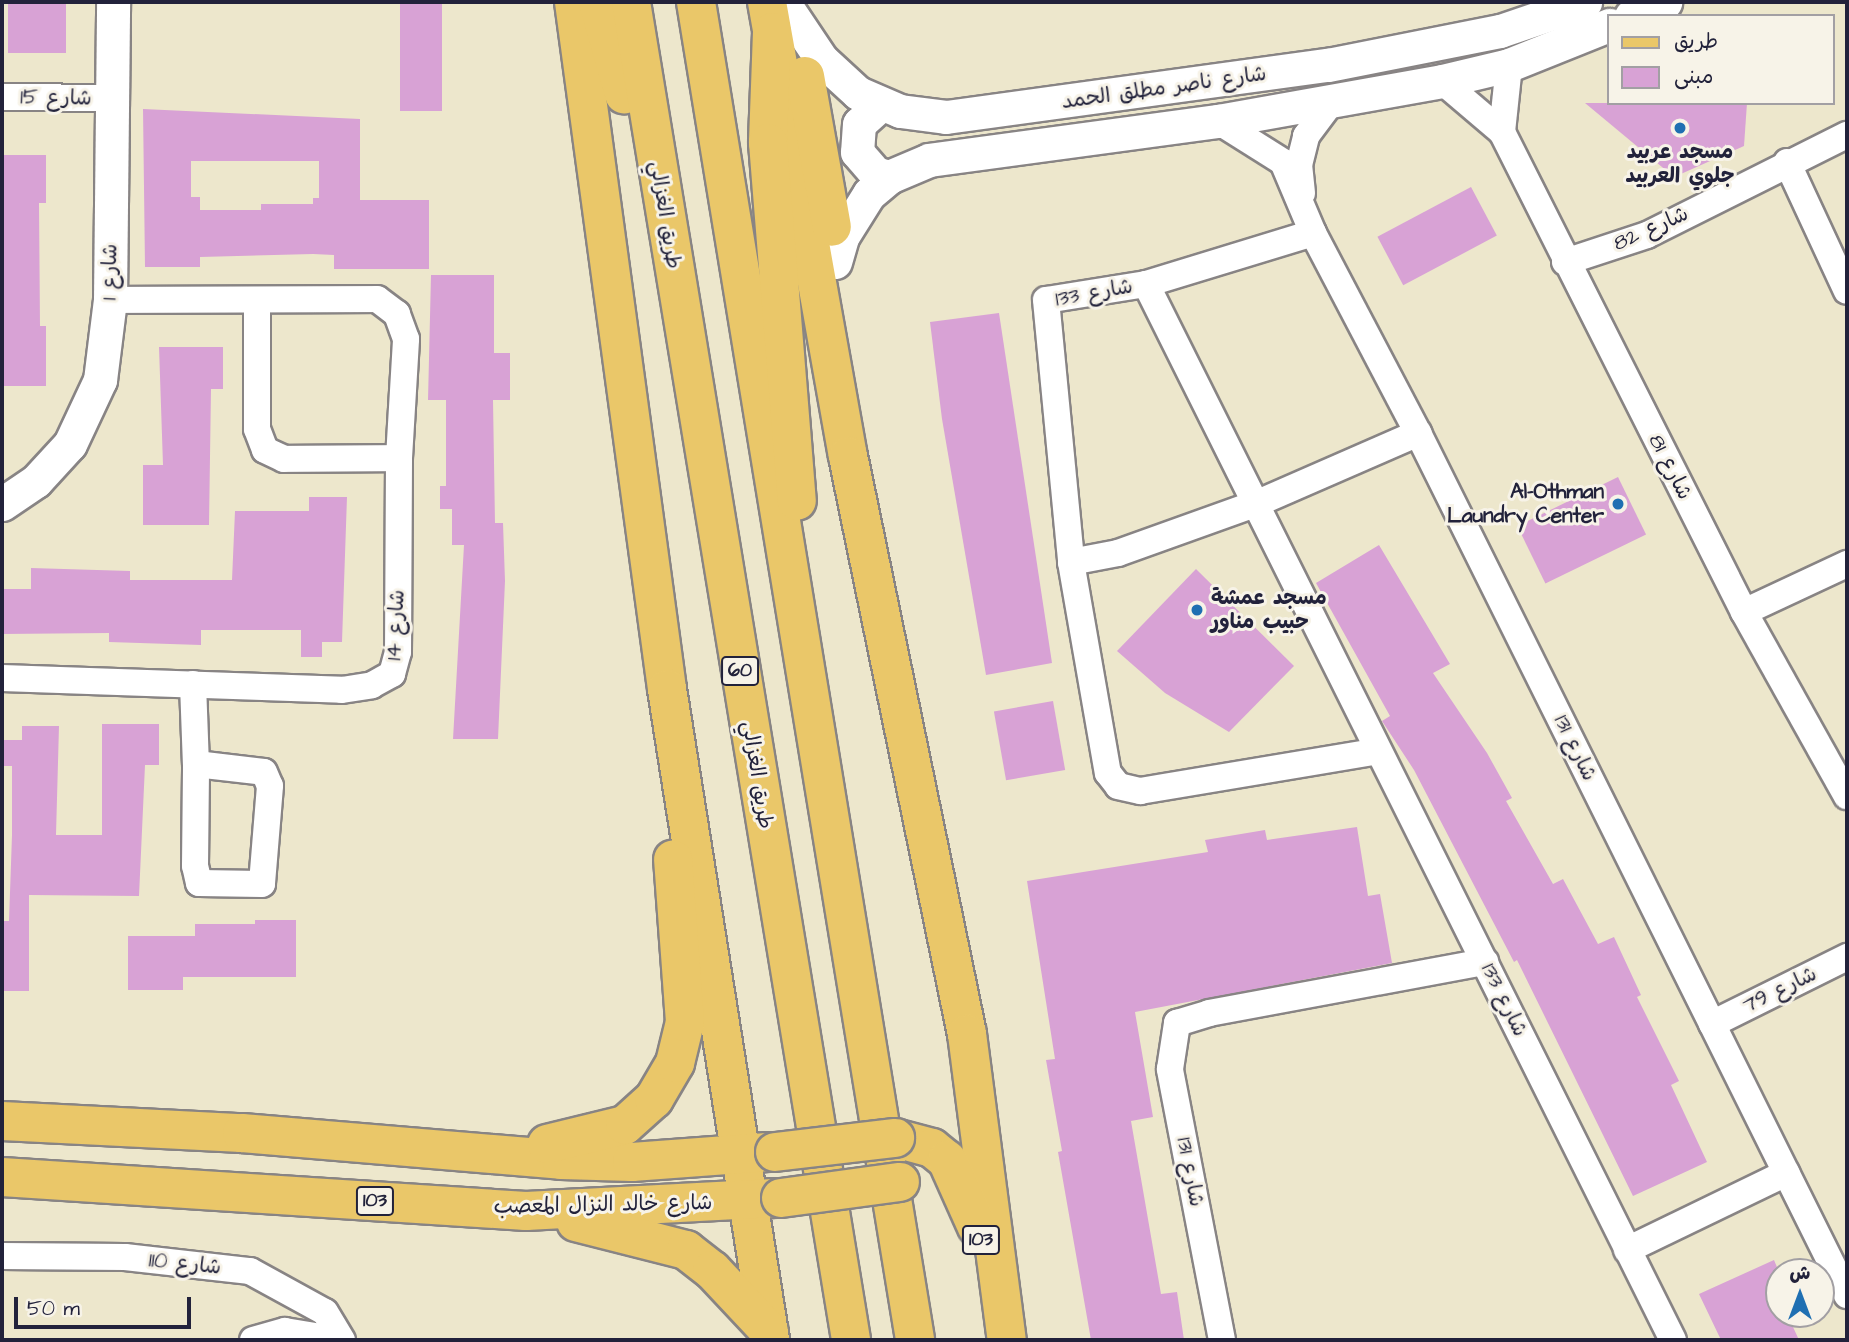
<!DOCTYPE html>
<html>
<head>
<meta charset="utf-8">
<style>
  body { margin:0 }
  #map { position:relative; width:1849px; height:1342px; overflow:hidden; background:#ede7cc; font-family:"Architects Daughter","Playpen Sans Arabic",sans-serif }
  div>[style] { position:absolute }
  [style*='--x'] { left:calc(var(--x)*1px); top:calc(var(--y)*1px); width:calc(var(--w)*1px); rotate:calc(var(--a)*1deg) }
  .building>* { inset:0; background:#d8a2d5; transform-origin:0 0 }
  .roads { filter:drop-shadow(2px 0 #888484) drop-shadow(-2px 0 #888484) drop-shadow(0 2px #888484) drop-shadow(0 -2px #888484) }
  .minor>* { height:26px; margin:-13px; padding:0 13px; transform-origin:13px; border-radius:13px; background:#fff }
  .tertiary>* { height:33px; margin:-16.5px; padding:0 16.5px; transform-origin:16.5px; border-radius:16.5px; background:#fff }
  .primary>* { height:38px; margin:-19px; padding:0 19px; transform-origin:19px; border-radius:19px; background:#eac769 }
  .motorway>* { height:38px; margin:-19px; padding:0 19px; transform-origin:19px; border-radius:19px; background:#eac769 }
  .bridges { filter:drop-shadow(2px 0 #888484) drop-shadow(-2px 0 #888484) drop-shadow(0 2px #888484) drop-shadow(0 -2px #888484) }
  .primary-bridge>* { height:38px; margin:-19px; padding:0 19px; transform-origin:19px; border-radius:19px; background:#eac769 }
  .dots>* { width:19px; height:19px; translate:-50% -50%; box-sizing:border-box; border:4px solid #f7f3e8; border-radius:50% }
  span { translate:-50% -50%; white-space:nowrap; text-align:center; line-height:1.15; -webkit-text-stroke:6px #f7f3e8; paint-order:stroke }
  .shield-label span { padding:2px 5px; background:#f7f3e8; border:2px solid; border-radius:5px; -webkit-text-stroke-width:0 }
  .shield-label { font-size:19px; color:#22223b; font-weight:700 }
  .street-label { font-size:21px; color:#22223b }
  .poi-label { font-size:21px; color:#22223b; font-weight:700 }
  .right { translate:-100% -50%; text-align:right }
  .left { translate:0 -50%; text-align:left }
  .frame { position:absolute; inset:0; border:4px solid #22223b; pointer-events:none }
  .legend { position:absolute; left:1607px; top:14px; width:228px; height:91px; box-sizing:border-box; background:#f7f3e8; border:2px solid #a29fa3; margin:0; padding:9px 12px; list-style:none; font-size:21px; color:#22223b }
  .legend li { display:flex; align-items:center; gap:14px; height:35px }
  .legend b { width:35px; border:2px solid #a29fa3 }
  .north { position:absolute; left:1765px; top:1258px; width:70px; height:70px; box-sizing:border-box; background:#f7f3e8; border:2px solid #a29fa3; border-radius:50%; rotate:0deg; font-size:19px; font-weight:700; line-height:28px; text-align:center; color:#22223b }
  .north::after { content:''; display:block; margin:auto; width:24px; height:32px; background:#1f6fb2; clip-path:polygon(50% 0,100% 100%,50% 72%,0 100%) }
  .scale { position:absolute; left:14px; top:1297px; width:177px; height:32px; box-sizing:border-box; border:4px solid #22223b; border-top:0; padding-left:9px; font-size:21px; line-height:24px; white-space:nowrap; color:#22223b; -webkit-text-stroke:5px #f7f3e8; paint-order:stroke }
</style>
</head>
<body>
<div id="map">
  <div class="building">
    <div style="left:8px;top:2px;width:58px;height:51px"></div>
    <div style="left:400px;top:2px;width:42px;height:109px"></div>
    <div style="clip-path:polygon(1585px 103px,1747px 103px,1744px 146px,1674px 177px)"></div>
    <div style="clip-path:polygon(evenodd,143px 109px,360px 119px,360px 200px,429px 200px,429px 269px,334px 269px,334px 255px,313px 254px,200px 257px,200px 267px,145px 267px,143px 109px,191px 161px,319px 161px,319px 198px,313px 198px,313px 204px,261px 204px,261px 210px,200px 210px,200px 197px,191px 197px,191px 161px)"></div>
    <div style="clip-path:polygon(4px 155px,46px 155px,46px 203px,39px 203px,40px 326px,46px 326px,46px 386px,2px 386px)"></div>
    <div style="left:1471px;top:187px;width:55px;height:106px;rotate:62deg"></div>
    <div style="clip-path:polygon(431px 275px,494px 275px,494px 353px,510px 353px,510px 400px,493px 400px,495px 523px,503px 523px,505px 581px,498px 739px,453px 739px,464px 545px,452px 545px,452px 509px,440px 509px,440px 486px,446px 486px,446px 400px,428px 400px)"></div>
    <div style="clip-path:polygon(999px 313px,1052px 663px,986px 675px,942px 419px,930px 322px)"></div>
    <div style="clip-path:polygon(159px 347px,223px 347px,223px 389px,211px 389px,209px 525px,143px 525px,143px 465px,163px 465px)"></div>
    <div style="left:1618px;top:477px;width:64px;height:112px;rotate:64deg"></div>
    <div style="clip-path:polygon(309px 497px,347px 497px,342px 642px,322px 642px,322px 657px,301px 657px,301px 630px,201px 630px,201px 645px,109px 642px,109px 633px,2px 634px,2px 589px,31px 589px,31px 568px,130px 571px,130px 580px,232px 580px,235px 511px,309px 511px)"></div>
    <div style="clip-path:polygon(1379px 545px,1450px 664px,1433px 673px,1487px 753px,1512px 798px,1506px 801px,1553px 884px,1563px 879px,1598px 944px,1614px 937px,1641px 995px,1637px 997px,1679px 1081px,1671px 1085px,1707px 1162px,1633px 1196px,1517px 960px,1514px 962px,1414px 770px,1382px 721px,1390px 716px,1316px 583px)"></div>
    <div style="clip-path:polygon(1196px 569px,1294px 666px,1229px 732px,1165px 693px,1117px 651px)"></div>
    <div style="left:1053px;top:701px;width:70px;height:60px;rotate:80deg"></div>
    <div style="clip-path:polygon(102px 724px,159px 724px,159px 765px,145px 765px,139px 896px,29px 895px,29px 991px,2px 991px,2px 921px,9px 921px,12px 835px,12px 766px,2px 766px,2px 740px,22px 740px,22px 726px,59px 726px,56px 835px,102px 835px)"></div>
    <div style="clip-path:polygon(1357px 827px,1368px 896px,1380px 894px,1392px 963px,1135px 1012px,1153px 1117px,1131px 1121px,1161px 1294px,1177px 1292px,1184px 1340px,1091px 1340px,1058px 1152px,1062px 1151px,1046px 1060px,1055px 1059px,1027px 881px,1208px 852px,1205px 840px,1265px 830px,1267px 840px)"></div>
    <div style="clip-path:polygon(255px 920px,296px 920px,296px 977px,183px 977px,183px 990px,128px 990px,128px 936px,195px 936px,195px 924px,255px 924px)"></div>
    <div style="clip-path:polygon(1774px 1260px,1779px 1272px,1779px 1314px,1787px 1314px,1799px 1340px,1721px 1340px,1699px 1294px)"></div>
  </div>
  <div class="roads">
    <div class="minor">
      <div style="--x:1442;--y:81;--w:79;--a:40.4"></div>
      <div style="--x:1502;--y:132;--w:538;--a:63.24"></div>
      <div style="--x:1744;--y:612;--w:211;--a:60.8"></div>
      <div style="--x:2;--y:97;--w:108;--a:0.5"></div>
      <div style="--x:1218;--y:121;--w:77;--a:32.2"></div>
      <div style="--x:1283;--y:162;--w:77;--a:67.1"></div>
      <div style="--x:1313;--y:233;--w:226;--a:62.3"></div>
      <div style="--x:1418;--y:433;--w:963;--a:63.54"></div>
      <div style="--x:1502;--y:132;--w:67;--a:-84"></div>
      <div style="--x:1787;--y:162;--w:142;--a:65.1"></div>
      <div style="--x:1302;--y:193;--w:28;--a:-96"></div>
      <div style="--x:1299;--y:165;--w:30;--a:-76"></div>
      <div style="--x:1306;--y:136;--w:45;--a:-53.1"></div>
      <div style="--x:1313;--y:233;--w:175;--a:163"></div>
      <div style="--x:1146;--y:284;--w:101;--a:170.9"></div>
      <div style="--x:1046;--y:300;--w:263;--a:84.5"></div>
      <div style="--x:1071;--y:562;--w:214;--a:80.1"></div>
      <div style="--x:1108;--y:773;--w:16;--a:52"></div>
      <div style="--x:1118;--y:786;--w:23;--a:13"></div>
      <div style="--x:1140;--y:791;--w:241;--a:-9.5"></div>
      <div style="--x:1565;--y:262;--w:86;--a:-18.2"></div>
      <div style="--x:1647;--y:235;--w:224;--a:-26.6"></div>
      <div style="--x:1146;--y:284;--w:1180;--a:63.48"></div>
      <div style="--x:257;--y:302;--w:127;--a:90"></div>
      <div style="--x:257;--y:429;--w:22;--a:69"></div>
      <div style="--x:265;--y:450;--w:21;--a:25"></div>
      <div style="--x:284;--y:459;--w:115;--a:-0.5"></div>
      <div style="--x:1071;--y:562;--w:48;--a:-10.8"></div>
      <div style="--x:1118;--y:553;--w:149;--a:-19.7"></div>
      <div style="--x:1258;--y:503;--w:175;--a:-23.6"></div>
      <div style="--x:1744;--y:612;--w:114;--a:-25"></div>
      <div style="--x:2;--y:678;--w:340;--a:2"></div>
      <div style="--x:342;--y:690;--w:30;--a:-9"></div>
      <div style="--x:372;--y:685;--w:23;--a:-29"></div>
      <div style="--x:392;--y:674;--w:23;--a:-75"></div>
      <div style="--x:398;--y:652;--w:194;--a:-89.7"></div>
      <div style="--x:399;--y:458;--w:119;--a:-86.6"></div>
      <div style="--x:406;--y:339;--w:27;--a:-110"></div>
      <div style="--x:397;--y:314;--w:25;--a:-143"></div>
      <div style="--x:377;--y:299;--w:267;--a:179.8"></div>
      <div style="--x:193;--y:684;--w:80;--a:87.9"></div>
      <div style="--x:196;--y:764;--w:68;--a:6.7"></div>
      <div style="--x:264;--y:772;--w:15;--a:67"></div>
      <div style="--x:270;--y:786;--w:98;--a:94.7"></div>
      <div style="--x:262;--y:884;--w:63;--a:-179.1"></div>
      <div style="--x:199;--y:883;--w:17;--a:-103"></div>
      <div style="--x:195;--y:866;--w:102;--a:-89.4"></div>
      <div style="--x:1712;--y:1024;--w:151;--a:-26.4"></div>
      <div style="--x:1627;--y:1250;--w:177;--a:-25.8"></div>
      <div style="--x:2;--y:1256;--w:123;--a:0.5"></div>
      <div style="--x:125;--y:1257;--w:126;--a:6.4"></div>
      <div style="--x:250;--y:1271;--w:85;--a:28.7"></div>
      <div style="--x:325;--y:1312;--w:33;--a:59"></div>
      <div style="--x:253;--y:1340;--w:33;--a:-16"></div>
      <div style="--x:285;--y:1331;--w:55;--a:9.5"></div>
      <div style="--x:1222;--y:1340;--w:276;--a:-100.9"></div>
      <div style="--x:1170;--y:1069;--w:47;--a:-81.3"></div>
      <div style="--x:1177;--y:1023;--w:34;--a:-17"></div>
      <div style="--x:1209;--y:1013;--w:281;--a:-10.5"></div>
    </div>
    <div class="tertiary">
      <div style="--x:783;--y:2;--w:70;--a:56.1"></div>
      <div style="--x:822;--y:60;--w:49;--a:42.5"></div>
      <div style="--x:858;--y:93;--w:46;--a:23.2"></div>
      <div style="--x:900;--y:111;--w:46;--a:7.4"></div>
      <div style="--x:946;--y:117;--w:386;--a:-7.8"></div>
      <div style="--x:1328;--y:65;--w:175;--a:-11.2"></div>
      <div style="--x:1500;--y:31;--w:90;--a:-18.8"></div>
      <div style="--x:1631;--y:16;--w:37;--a:-22"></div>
      <div style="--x:880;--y:105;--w:28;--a:138"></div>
      <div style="--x:859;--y:124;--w:28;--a:94"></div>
      <div style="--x:857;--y:152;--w:28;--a:49"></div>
      <div style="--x:875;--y:173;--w:15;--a:16"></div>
      <div style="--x:835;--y:262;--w:26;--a:-74"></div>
      <div style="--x:842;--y:237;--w:51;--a:-57.9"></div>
      <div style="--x:869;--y:194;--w:26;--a:-40"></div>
      <div style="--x:889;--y:177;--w:43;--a:-23"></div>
      <div style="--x:929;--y:160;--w:292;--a:-7.7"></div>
      <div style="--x:1218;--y:121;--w:228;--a:-10.1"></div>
      <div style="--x:1442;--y:81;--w:69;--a:-13.4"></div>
      <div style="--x:1509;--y:65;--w:108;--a:-21.8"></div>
      <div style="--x:2;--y:504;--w:41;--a:-34.1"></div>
      <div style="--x:36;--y:481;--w:50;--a:-47.4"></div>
      <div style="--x:70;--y:444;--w:71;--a:-64.9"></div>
      <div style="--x:100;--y:380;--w:81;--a:-82.9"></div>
      <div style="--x:110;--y:300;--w:298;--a:-89.4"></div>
    </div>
    <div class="primary">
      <div style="--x:574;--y:2;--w:693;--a:82.29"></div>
      <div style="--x:667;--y:689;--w:659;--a:81.01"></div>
      <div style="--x:767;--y:2;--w:461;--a:79.9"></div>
      <div style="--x:848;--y:456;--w:590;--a:78.37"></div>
      <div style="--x:967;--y:1034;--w:309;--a:82.6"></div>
      <div style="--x:805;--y:76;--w:153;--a:79.9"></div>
      <div style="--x:2;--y:1121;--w:240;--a:2.9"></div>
      <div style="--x:242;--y:1133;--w:320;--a:4.8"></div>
      <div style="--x:561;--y:1160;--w:71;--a:1.6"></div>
      <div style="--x:632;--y:1162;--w:136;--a:-4.2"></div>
      <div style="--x:895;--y:1138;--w:38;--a:15"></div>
      <div style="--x:932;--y:1148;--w:19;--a:39"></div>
      <div style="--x:947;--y:1160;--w:73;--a:65.9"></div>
      <div style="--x:547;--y:1144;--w:80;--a:-13.7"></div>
      <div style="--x:625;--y:1125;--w:39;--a:-42"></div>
      <div style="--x:654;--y:1099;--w:42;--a:-59.7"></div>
      <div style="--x:675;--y:1063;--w:42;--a:-76.3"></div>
      <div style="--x:685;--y:1022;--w:163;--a:-94.2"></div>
      <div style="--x:2;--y:1177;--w:525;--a:3.71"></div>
      <div style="--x:526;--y:1211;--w:249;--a:-3"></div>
      <div style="--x:576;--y:1222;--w:114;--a:14.3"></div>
      <div style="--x:686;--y:1250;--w:33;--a:38"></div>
      <div style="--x:712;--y:1270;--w:83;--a:46.9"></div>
    </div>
    <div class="motorway">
      <div style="--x:598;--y:2;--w:96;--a:74.2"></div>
      <div style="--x:631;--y:2;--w:1356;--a:80.66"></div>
      <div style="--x:696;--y:2;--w:1356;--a:80.7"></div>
      <div style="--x:772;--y:32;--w:111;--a:92.1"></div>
      <div style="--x:768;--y:143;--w:359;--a:85.4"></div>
    </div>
  </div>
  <div class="bridges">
    <div class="primary-bridge">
      <div style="--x:775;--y:1152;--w:121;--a:-6.7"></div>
      <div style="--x:781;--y:1198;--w:120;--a:-7.7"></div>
    </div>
  </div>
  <div class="dots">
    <div style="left:1680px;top:128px;background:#1f6fb2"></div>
    <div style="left:1618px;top:504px;background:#1f6fb2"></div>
    <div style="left:1197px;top:610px;background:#1f6fb2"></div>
  </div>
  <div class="shield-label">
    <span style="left:740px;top:671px">60</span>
    <span style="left:375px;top:1201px">103</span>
    <span style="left:981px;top:1240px">103</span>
  </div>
  <div class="street-label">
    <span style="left:1164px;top:88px;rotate:-8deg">شارع ناصر مطلق الحمد</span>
    <span style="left:56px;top:98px;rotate:1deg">شارع 15</span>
    <span style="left:665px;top:215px;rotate:81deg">طريق الغزالي</span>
    <span style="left:1651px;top:229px;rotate:-24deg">شارع 82</span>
    <span style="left:110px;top:272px;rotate:-89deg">شارع 1</span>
    <span style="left:1094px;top:293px;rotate:-10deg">شارع 133</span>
    <span style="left:1670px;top:467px;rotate:63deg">شارع 81</span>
    <span style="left:396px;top:625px;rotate:-87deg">شارع 14</span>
    <span style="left:1575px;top:748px;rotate:64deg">شارع 131</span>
    <span style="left:757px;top:775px;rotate:81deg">طريق الغزالي</span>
    <span style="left:1780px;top:990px;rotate:-26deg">شارع 79</span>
    <span style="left:1504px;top:1000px;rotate:64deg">شارع 133</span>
    <span style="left:1190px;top:1172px;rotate:79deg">شارع 131</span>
    <span style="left:603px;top:1205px;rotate:-1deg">شارع خالد النزال المعصب</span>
    <span style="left:185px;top:1264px;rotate:6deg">شارع 110</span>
  </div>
  <div class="poi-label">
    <span style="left:1680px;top:164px">مسجد عربيد<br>جلوي العربيد</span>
    <span class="right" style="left:1604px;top:504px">Al-Othman<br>Laundry Center</span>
    <span class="left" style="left:1211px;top:610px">مسجد عمشة<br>حبيب مناور</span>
  </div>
  <div class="frame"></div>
  <ul class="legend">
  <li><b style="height:9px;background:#eac769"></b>طريق</li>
  <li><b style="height:19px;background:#d8a2d5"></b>مبنى</li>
  </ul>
  <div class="north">ش</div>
  <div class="scale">50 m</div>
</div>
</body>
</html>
